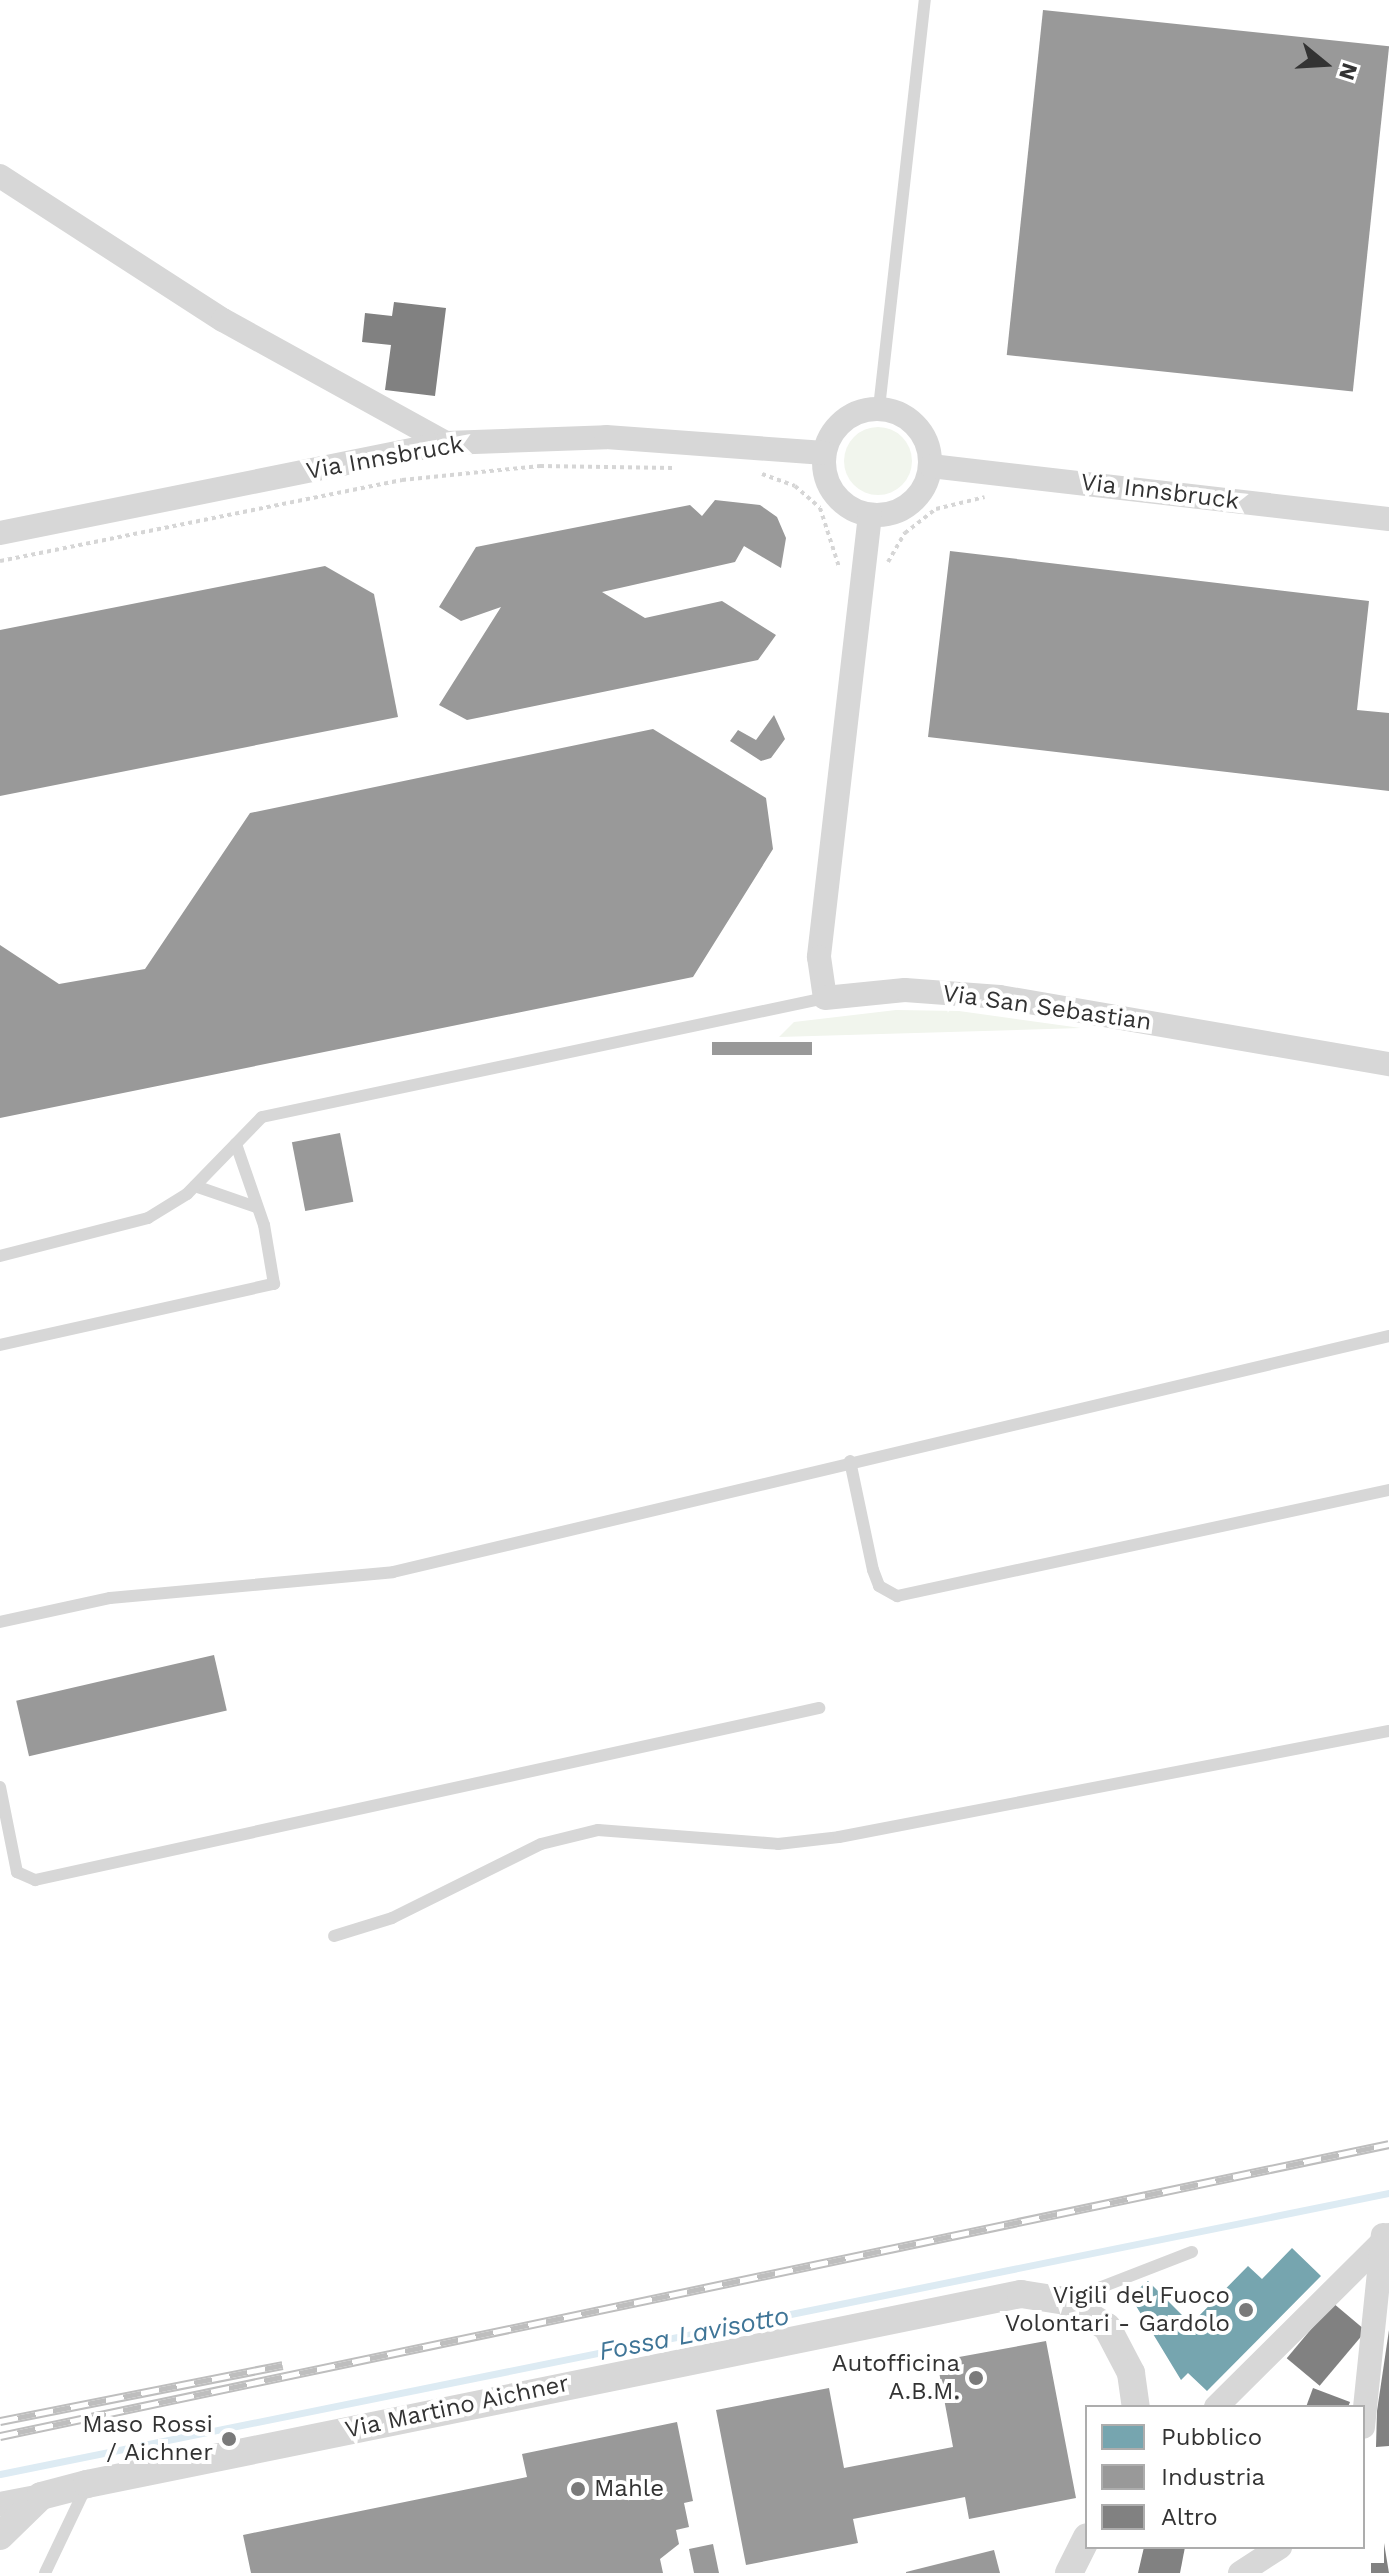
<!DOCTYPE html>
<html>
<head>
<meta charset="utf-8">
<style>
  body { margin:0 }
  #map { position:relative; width:1389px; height:2573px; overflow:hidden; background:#fff; font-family:"Work Sans",sans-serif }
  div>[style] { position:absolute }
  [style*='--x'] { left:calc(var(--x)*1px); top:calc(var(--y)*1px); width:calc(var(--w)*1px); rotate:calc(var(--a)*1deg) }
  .green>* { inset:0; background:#f1f5ed }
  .round { border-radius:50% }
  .public>* { inset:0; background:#76a5af }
  .industry>* { inset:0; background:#999; transform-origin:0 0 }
  .stream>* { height:7px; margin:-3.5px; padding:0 3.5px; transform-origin:3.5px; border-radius:3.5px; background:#ddebf3 }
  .building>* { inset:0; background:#818181; transform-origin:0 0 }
  .path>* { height:4px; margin-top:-2px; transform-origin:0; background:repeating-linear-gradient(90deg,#d6d6d6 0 4px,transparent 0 8px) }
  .service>* { height:12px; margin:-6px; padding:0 6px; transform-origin:6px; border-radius:6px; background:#d7d7d7 }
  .minor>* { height:24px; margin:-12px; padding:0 12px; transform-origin:12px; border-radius:12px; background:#d7d7d7 }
  .minor>.ring { margin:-12px; padding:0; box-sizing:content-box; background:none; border:24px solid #d7d7d7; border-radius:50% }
  .tertiary>* { height:28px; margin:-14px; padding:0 14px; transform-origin:14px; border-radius:14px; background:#d7d7d7 }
  .rail>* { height:9px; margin-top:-4.5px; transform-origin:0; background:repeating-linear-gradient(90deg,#fff 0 18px,#bebebe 0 36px); box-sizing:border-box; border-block:2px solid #bebebe }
  .dots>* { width:22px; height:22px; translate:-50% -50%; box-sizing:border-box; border:4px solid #fff; border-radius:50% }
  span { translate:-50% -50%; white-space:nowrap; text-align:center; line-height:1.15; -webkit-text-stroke:8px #fff; paint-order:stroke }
  .street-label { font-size:24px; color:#333 }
  .poi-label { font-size:24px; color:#333 }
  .right { translate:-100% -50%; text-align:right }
  .left { translate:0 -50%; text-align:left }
  .water-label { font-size:26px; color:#3f7597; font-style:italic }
  .legend { position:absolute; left:1085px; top:2405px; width:280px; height:144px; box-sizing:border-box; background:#fff; border:2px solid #adadad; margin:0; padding:10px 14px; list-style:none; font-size:24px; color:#333 }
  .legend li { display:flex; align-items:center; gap:16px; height:40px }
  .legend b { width:40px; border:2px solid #adadad }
  .north { position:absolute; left:1285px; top:24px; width:80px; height:80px; -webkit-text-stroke:6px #fff; paint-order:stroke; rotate:108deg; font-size:22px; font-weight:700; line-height:32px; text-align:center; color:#333 }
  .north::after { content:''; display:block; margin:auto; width:28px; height:36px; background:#333; clip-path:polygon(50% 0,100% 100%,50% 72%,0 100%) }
</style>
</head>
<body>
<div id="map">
  <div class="green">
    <div class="round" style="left:844px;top:427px;width:68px;height:68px"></div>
    <div style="clip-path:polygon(896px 1010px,959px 1011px,1081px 1028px,779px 1037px,794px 1022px)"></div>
  </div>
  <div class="public">
    <div style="clip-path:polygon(1292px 2248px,1321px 2276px,1207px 2391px,1188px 2373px,1181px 2380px,1130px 2296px,1148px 2281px,1191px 2324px,1248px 2266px,1262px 2279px)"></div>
  </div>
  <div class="industry">
    <div style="left:1043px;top:10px;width:348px;height:347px;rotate:6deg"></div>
    <div style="clip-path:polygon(715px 500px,760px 505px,777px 517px,786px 538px,781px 568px,744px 546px,735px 562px,602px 592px,645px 618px,722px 601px,776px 635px,758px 660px,467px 720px,439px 705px,501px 607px,461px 621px,439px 607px,476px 547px,690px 505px,702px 516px)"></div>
    <div style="clip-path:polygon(950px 551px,1369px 601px,1357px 710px,1389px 713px,1389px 791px,928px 737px)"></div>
    <div style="clip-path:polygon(325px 566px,374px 594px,398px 717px,0 796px,0 630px)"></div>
    <div style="clip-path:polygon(774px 715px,785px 739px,771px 758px,761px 761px,730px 741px,738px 730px,756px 740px)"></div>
    <div style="clip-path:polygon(653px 729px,766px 798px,773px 849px,693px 977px,0 1118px,0 945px,59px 984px,145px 969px,250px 813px)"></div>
    <div style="left:812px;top:1042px;width:13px;height:100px;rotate:90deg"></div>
    <div style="left:340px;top:1133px;width:70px;height:49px;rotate:79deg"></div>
    <div style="left:214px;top:1655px;width:57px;height:203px;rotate:77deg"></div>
    <div style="clip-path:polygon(1046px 2341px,1076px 2498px,969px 2519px,965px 2497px,853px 2519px,858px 2543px,746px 2565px,716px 2410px,829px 2388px,844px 2468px,953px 2447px,937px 2361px)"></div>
    <div style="clip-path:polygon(677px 2422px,693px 2501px,684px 2503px,689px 2527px,676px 2530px,679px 2544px,660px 2559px,663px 2573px,251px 2573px,243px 2535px,527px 2477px,522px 2454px)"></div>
    <div style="clip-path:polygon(713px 2544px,719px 2573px,694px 2573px,689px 2549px)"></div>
    <div style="clip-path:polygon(994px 2550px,1000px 2573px,906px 2573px,906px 2572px)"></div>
  </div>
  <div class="stream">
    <div style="--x:0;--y:2474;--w:1417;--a:-11.44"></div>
  </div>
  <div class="building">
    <div style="clip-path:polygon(394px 302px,446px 308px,435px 396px,385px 390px,391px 345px,362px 342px,365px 313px,392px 316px)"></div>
    <div style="left:1333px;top:2303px;width:43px;height:72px;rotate:40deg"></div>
    <div style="clip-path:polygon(1389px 2330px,1389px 2446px,1376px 2447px,1377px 2411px)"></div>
    <div style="clip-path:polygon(1313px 2388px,1350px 2402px,1348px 2407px,1306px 2407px)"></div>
    <div style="clip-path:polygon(1384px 2543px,1389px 2573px,1371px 2573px,1371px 2563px,1384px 2563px)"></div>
    <div style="clip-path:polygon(1144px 2547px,1185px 2547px,1180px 2573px,1138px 2573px)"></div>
  </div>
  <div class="path">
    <div style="--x:762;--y:474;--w:35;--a:20"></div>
    <div style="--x:795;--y:486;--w:33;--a:41"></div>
    <div style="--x:820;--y:508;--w:62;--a:72.1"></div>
    <div style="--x:0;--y:561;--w:410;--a:-11.4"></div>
    <div style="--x:402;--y:480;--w:139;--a:-5.8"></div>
    <div style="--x:540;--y:466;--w:134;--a:0.9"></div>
    <div style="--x:888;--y:562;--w:34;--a:-60"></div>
    <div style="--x:905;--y:533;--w:39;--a:-38"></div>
    <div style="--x:936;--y:509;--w:50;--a:-13.8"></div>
  </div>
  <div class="service">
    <div style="--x:879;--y:408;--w:411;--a:-83.6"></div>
    <div style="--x:195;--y:1186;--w:65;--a:19"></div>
    <div style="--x:0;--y:1256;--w:153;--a:-14.4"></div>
    <div style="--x:148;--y:1218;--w:46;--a:-31.6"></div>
    <div style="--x:187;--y:1194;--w:107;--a:-45.8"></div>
    <div style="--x:262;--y:1117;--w:575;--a:-11.93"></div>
    <div style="--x:0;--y:1345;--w:281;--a:-12.6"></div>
    <div style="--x:274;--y:1284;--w:60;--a:-99.6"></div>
    <div style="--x:264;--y:1225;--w:86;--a:-109.1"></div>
    <div style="--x:850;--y:1461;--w:111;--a:78.1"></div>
    <div style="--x:873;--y:1570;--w:17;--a:69"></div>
    <div style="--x:879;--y:1586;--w:21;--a:29"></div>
    <div style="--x:897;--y:1596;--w:503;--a:-12.16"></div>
    <div style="--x:0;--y:1622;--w:113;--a:-12.3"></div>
    <div style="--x:110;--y:1598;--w:284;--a:-5.2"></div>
    <div style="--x:393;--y:1572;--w:1024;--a:-13.33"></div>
    <div style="--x:0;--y:1787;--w:87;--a:78.7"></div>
    <div style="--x:17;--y:1872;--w:20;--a:24"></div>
    <div style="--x:35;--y:1880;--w:803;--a:-12.37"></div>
    <div style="--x:334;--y:1936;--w:61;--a:-17.2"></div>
    <div style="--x:392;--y:1918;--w:166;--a:-26.4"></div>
    <div style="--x:541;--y:1844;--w:59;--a:-13.8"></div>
    <div style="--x:598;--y:1830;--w:181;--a:4.4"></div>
    <div style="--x:778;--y:1844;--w:61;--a:-6.5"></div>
    <div style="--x:839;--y:1837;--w:560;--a:-10.91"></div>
    <div style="--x:1068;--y:2300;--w:133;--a:-21.2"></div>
    <div style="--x:45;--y:2573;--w:95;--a:-64.5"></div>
  </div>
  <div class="minor">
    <div style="--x:0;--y:176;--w:265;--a:32.9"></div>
    <div style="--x:223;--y:320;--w:255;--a:28.9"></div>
    <div class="ring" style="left:824px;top:409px;width:82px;height:82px"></div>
    <div style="--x:931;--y:466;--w:461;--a:6.6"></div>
    <div style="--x:870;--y:515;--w:445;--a:96.6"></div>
    <div style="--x:819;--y:957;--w:41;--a:81.7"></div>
    <div style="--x:825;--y:998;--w:80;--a:-5.7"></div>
    <div style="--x:905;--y:990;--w:95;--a:4.2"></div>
    <div style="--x:1000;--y:997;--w:395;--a:9.8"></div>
    <div style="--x:0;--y:533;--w:455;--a:-11.4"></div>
    <div style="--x:446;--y:443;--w:160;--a:-2.1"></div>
    <div style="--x:606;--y:437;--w:219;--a:4.2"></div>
    <div style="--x:1216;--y:2407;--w:244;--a:-44.8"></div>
    <div style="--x:1363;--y:2427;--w:193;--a:-84.1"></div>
    <div style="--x:0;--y:2504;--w:42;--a:-11"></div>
    <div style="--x:1240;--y:2573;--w:48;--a:-33"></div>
  </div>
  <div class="tertiary">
    <div style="--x:0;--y:2536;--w:57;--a:-44.3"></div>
    <div style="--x:41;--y:2496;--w:48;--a:-14.6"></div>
    <div style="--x:87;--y:2484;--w:953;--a:-11.5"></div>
    <div style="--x:1021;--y:2294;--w:45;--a:9"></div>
    <div style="--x:1065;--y:2301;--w:49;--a:31.8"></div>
    <div style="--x:1107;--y:2327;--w:52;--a:62.4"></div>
    <div style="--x:1131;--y:2373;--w:34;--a:82"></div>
    <div style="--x:1069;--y:2573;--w:40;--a:-63.4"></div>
  </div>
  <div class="rail">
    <div style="--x:0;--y:2421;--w:288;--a:-11.2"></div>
    <div style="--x:0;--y:2436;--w:1419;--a:-11.87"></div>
  </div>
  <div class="dots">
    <div style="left:1246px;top:2310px;background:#7a7a7a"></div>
    <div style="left:976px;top:2378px;background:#7a7a7a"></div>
    <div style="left:229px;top:2439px;background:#7a7a7a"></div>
    <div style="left:578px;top:2489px;background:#7a7a7a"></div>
  </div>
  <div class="street-label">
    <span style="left:385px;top:458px;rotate:-10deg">Via Innsbruck</span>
    <span style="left:1160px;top:492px;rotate:7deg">Via Innsbruck</span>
    <span style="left:1047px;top:1008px;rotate:8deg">Via San Sebastian</span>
    <span style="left:457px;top:2407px;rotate:-12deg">Via Martino Aichner</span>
  </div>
  <div class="poi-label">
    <span class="right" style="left:1230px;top:2310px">Vigili del Fuoco<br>Volontari - Gardolo</span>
    <span class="right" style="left:960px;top:2378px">Autofficina<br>A.B.M.</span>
    <span class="right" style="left:213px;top:2439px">Maso Rossi<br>/ Aichner</span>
    <span class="left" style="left:594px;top:2489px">Mahle</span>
  </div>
  <div class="water-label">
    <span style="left:694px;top:2334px;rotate:-11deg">Fossa Lavisotto</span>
  </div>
  <ul class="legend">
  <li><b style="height:22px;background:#76a5af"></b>Pubblico</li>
  <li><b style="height:22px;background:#999"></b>Industria</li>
  <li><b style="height:22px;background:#818181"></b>Altro</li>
  </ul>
  <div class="north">N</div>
</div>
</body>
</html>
